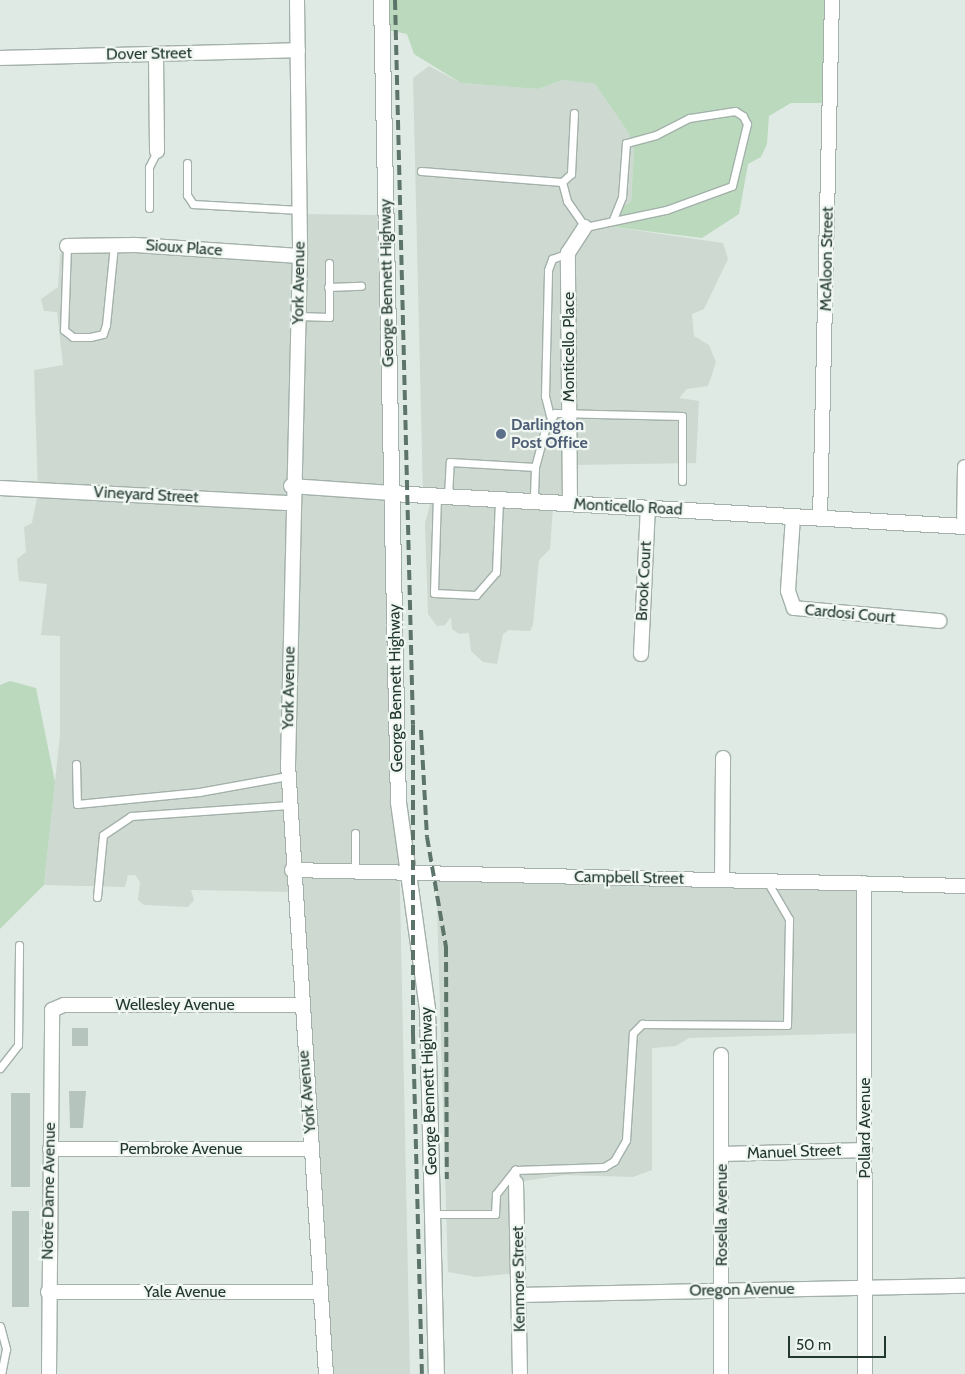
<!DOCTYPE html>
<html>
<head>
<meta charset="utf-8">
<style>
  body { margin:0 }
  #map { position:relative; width:965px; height:1374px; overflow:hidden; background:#e0eae4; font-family:Cabin,sans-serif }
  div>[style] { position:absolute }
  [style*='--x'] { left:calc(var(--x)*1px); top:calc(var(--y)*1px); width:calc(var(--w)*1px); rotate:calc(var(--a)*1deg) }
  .built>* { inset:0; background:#ced9d2 }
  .green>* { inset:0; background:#bad9bd }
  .building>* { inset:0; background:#b5c4bc; transform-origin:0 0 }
  .roads { filter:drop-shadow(1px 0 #a3b1aa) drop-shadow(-1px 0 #a3b1aa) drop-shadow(0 1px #a3b1aa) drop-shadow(0 -1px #a3b1aa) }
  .lane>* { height:7px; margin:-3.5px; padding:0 3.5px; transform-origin:3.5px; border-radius:3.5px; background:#fff }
  .street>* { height:14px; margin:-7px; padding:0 7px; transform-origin:7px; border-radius:7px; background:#fff }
  .secondary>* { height:15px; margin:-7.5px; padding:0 7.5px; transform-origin:7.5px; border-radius:7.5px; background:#fff }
  .rail>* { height:4px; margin-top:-2px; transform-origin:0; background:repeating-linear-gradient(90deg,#5c746a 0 10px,transparent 0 15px) }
  .dots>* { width:14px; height:14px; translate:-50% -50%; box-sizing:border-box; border:2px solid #f0f7f2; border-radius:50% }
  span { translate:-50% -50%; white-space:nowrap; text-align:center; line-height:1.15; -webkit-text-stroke:4.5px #f0f7f2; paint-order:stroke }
  .street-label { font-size:16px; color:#22382f }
  .service-label { font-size:16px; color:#4e5e75; font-weight:700 }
  .left { translate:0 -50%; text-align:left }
  .scale { position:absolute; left:788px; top:1336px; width:98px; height:22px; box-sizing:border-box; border:2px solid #22382f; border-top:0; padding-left:6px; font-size:15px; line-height:18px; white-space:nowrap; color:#22382f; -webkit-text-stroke:4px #f0f7f2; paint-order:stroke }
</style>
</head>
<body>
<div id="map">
  <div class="built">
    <div style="clip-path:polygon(429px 66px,461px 83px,538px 89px,563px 80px,595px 84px,628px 132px,634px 150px,631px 202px,614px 211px,606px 226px,723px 243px,728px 259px,704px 309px,692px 314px,694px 336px,709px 345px,716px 362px,708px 386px,687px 389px,679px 398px,699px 401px,696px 463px,575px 465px,573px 505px,553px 507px,550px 549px,539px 560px,533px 625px,530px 631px,509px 630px,503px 634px,497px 664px,483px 662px,471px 651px,469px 633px,459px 634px,452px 629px,451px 617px,445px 625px,437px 626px,428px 614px,425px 523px,431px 501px,423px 497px,413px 78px)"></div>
    <div style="clip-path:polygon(302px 214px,386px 215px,410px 1374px,329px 1374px,295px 892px,191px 890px,194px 900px,188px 907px,144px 905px,138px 900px,140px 882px,135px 875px,128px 875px,125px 887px,44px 885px,60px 735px,60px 636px,41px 635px,47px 584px,19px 581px,17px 559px,26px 552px,24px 527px,32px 523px,38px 493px,34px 370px,63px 365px,57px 312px,44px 311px,41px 299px,58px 287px,60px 254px,68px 247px,298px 256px)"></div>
    <div style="clip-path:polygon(436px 875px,868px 886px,864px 1033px,689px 1038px,676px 1046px,652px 1048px,652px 1170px,633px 1177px,565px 1175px,517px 1182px,517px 1273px,476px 1277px,448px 1272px)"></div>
  </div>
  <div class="green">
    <div style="clip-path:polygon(381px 0,836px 0,832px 103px,791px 103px,769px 116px,767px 144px,761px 157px,748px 164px,739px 214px,702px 238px,606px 226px,614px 211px,631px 202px,634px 150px,628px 132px,595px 84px,563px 80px,538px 89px,461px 83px,414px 54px,407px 34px,383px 29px)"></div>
    <div style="clip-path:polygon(10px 681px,36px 688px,55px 782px,44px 885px,0 929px,0 685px)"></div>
  </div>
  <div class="building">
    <div style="left:72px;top:1028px;width:16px;height:18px"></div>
    <div style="clip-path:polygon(69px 1091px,86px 1091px,83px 1128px,70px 1128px)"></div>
    <div style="left:11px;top:1093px;width:19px;height:94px"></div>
    <div style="left:12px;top:1211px;width:17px;height:96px"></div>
  </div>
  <div class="roads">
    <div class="lane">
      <div style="--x:187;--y:163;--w:32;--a:90"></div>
      <div style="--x:187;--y:195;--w:11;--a:56"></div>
      <div style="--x:193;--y:204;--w:107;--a:3.2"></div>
      <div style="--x:421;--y:171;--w:141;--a:4.5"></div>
      <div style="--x:562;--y:182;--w:20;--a:75"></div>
      <div style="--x:567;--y:201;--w:32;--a:55"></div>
      <div style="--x:585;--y:227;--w:83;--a:-11.9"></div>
      <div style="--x:666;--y:210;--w:70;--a:-20"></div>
      <div style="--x:732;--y:186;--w:64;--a:-76.4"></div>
      <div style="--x:747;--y:124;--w:9;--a:-117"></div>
      <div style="--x:743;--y:116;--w:9;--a:-148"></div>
      <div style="--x:735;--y:111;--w:47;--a:171.3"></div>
      <div style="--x:689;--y:118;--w:37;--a:153"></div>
      <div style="--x:656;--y:135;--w:31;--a:165"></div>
      <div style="--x:626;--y:143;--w:54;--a:94.2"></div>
      <div style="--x:622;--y:197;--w:24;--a:112"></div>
      <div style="--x:562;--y:182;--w:12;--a:-42"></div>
      <div style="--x:571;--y:174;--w:61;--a:-87.2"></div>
      <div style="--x:149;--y:208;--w:41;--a:-90"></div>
      <div style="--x:149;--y:167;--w:18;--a:-63"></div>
      <div style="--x:67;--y:246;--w:84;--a:92"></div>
      <div style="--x:64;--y:330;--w:11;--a:38"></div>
      <div style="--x:73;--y:337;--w:17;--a:0"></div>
      <div style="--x:90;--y:337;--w:13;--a:-13"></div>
      <div style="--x:103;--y:334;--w:9;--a:-72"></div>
      <div style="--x:106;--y:325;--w:80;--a:-84.3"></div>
      <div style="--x:328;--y:287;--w:33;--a:-2"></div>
      <div style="--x:299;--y:316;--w:30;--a:2"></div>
      <div style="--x:329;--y:317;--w:54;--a:-90"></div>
      <div style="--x:550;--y:416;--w:21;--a:-104"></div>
      <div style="--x:545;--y:396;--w:126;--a:-88.6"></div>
      <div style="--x:548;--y:270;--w:12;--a:-70"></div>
      <div style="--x:552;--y:259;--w:17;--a:-21"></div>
      <div style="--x:535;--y:467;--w:39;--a:-75"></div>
      <div style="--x:545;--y:429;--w:19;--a:-58"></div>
      <div style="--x:555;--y:413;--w:127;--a:1.4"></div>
      <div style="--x:682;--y:416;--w:65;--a:90"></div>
      <div style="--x:437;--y:496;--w:97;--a:91.8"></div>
      <div style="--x:434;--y:593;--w:42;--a:2.7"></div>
      <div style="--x:476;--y:595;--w:30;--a:-49"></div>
      <div style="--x:496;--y:572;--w:73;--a:-87.6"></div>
      <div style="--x:448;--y:496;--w:34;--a:-87"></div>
      <div style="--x:450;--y:462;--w:85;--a:3.4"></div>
      <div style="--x:535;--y:467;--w:34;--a:92"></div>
      <div style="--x:76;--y:764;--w:40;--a:88.6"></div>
      <div style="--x:77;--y:804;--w:123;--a:-5.6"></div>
      <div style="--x:199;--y:792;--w:90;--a:-10.2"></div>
      <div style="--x:355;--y:870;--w:37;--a:-90"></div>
      <div style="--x:97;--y:897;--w:62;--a:-84.5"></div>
      <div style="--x:103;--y:835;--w:34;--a:-34"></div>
      <div style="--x:131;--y:816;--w:158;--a:-4"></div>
      <div style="--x:0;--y:1068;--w:29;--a:-52"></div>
      <div style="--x:18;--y:1045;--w:100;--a:-89.4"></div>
      <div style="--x:516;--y:1183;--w:13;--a:-94"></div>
      <div style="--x:515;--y:1170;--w:89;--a:-1.9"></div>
      <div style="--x:604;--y:1167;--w:12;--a:-31"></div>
      <div style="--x:614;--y:1161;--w:24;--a:-60"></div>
      <div style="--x:626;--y:1140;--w:107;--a:-86.3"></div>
      <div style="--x:633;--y:1033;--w:13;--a:-45"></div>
      <div style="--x:642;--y:1024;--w:145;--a:0.4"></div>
      <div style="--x:787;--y:1025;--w:106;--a:-88.9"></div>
      <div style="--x:789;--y:919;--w:44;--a:-120.1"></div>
      <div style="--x:433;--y:1214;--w:62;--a:0"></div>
      <div style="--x:495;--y:1214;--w:20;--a:-87"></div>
      <div style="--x:496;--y:1194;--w:31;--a:-52"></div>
      <div style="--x:0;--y:1326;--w:24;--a:75"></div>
      <div style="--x:6;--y:1349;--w:25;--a:101"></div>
    </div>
    <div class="street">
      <div style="--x:297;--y:0;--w:256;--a:89.3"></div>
      <div style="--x:300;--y:256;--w:508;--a:91.35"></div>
      <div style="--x:288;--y:764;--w:611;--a:86.44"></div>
      <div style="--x:156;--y:54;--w:97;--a:89.4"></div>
      <div style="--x:0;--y:58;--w:298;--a:-1.5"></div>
      <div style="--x:67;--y:246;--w:68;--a:-0.8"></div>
      <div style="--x:135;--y:245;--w:165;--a:3.8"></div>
      <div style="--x:291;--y:486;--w:101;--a:4"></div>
      <div style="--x:0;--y:488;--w:291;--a:3"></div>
      <div style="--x:570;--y:503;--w:250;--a:-90.5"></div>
      <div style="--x:568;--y:253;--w:31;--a:-57"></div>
      <div style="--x:793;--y:517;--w:74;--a:93.9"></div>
      <div style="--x:788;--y:591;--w:18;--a:71"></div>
      <div style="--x:794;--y:608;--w:146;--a:5.1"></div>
      <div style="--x:820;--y:519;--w:519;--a:-88.68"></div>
      <div style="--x:964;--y:526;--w:59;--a:-89"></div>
      <div style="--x:641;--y:654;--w:146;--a:-87.3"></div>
      <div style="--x:292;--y:870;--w:673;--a:1.36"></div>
      <div style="--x:722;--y:879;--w:121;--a:-89.5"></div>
      <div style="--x:864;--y:883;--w:491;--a:89.9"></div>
      <div style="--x:50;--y:1149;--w:261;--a:0"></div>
      <div style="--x:722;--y:1154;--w:143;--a:-1.6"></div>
      <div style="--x:516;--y:1183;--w:191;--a:88.8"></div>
      <div style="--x:48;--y:1292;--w:273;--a:0"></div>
      <div style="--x:520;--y:1295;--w:445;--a:-1.2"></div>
      <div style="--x:49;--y:1374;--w:364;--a:-89.5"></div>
      <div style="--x:52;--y:1010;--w:13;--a:-23"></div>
      <div style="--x:64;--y:1005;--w:236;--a:0"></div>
      <div style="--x:721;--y:1374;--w:319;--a:-90"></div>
    </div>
    <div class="secondary">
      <div style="--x:381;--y:0;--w:802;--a:88.79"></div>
      <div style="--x:398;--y:802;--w:209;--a:82"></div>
      <div style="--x:427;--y:1009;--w:365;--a:88.6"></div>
      <div style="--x:392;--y:493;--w:574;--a:3.3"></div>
    </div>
  </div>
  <div class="rail">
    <div style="--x:395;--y:0;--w:725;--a:88.58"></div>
    <div style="--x:413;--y:725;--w:309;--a:90"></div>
    <div style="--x:413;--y:1034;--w:340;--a:88.5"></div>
    <div style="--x:421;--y:730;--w:107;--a:86.8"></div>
    <div style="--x:427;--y:837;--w:112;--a:80.2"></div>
    <div style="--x:446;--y:947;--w:232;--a:89.8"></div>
  </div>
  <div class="dots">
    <div style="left:501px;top:434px;background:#5c6f8a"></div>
  </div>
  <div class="street-label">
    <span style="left:149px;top:54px;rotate:-1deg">Dover Street</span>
    <span style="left:184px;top:248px;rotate:4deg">Sioux Place</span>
    <span style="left:827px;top:259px;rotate:-89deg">McAloon Street</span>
    <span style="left:299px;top:283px;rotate:-89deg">York Avenue</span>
    <span style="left:387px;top:283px;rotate:-91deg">George Bennett Highway</span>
    <span style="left:569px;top:347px;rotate:-90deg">Monticello Place</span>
    <span style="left:146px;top:495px;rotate:3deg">Vineyard Street</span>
    <span style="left:628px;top:507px;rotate:3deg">Monticello Road</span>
    <span style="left:644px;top:581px;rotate:-87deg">Brook Court</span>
    <span style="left:850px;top:614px;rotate:5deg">Cardosi Court</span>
    <span style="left:289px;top:688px;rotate:-89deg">York Avenue</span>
    <span style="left:396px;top:688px;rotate:-91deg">George Bennett Highway</span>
    <span style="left:629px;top:878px;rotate:1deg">Campbell Street</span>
    <span style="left:175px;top:1005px">Wellesley Avenue</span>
    <span style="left:429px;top:1091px;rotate:-92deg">George Bennett Highway</span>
    <span style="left:307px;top:1092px;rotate:-95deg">York Avenue</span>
    <span style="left:865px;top:1128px;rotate:-90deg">Pollard Avenue</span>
    <span style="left:181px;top:1149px">Pembroke Avenue</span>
    <span style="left:794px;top:1152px;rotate:-2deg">Manuel Street</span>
    <span style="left:49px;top:1191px;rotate:-89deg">Notre Dame Avenue</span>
    <span style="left:722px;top:1215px;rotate:-90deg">Rosella Avenue</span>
    <span style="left:519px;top:1279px;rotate:-91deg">Kenmore Street</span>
    <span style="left:742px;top:1290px;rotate:-1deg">Oregon Avenue</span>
    <span style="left:185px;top:1292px">Yale Avenue</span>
  </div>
  <div class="service-label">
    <span class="left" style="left:511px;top:434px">Darlington<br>Post Office</span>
  </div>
  <div class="scale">50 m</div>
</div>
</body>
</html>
